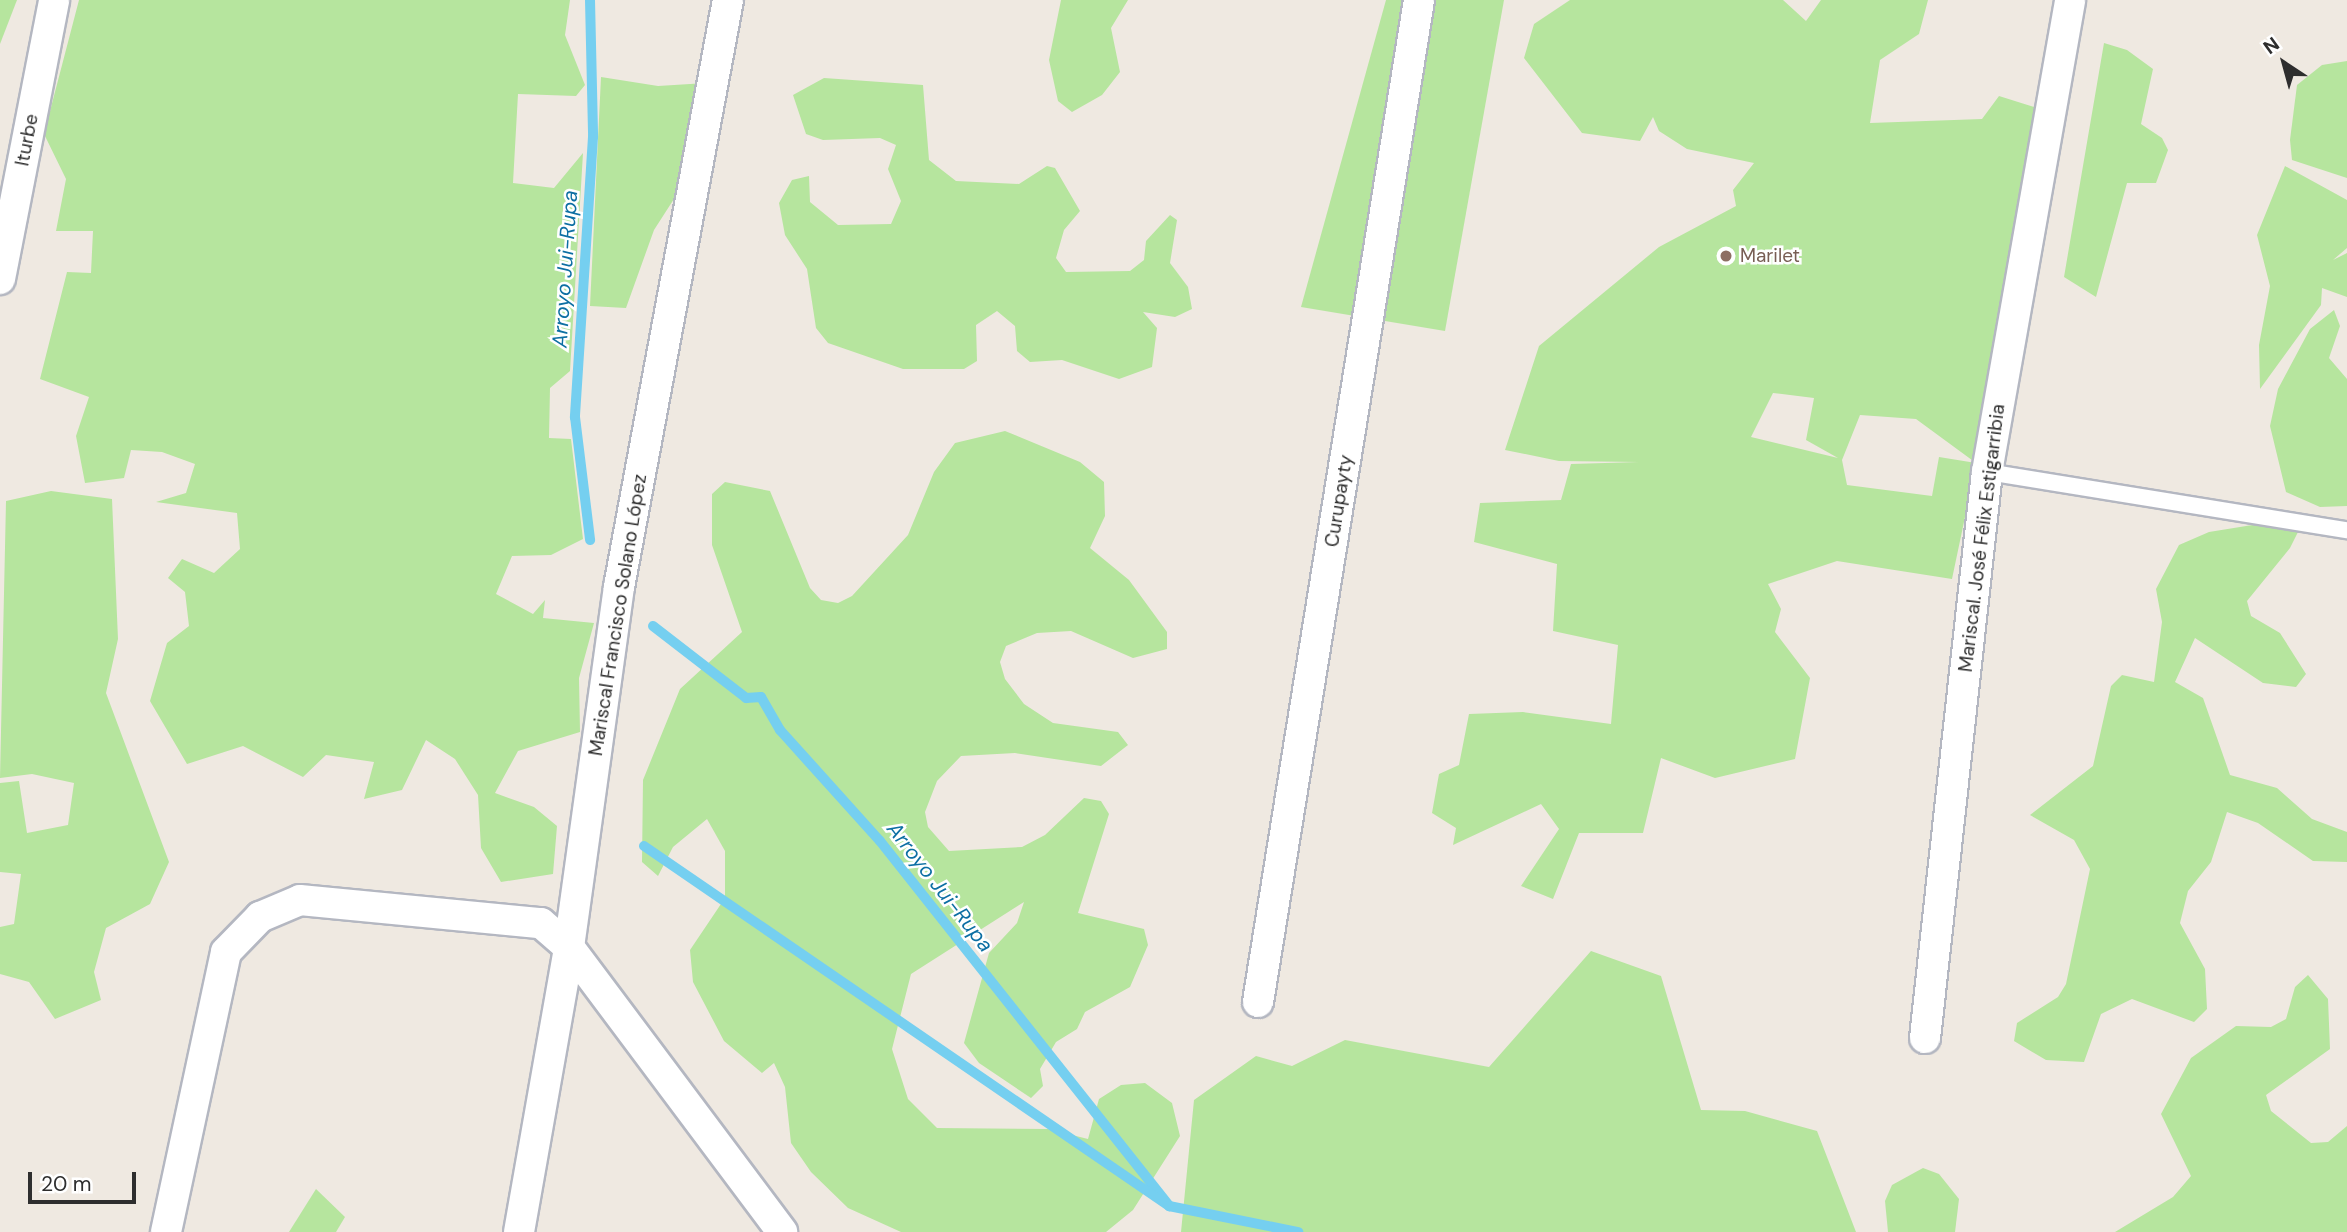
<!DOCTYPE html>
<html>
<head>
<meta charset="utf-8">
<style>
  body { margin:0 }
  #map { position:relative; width:2347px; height:1232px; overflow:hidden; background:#efe9e1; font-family:"DM Sans",sans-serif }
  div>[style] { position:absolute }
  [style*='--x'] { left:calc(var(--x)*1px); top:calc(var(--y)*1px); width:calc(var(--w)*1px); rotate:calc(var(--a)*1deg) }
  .green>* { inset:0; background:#b6e59e }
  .stream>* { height:10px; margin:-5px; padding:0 5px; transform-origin:5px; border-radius:5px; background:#75cff0 }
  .roads { filter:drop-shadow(2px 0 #b4b7c1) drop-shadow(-2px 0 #b4b7c1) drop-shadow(0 2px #b4b7c1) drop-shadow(0 -2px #b4b7c1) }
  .lane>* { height:16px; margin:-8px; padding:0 8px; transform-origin:8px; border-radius:8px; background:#fff }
  .street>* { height:30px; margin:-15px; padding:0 15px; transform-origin:15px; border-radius:15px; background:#fff }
  .dots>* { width:19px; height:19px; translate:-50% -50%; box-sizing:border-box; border:4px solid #fff; border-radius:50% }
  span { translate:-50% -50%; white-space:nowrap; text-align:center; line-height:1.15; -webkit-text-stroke:5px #fff; paint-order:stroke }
  .street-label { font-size:19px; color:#2e2e2e }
  .education-label { font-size:19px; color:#785e54 }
  .left { translate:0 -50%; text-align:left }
  .water-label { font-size:21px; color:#0d6fa3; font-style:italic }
  .north { position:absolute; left:2249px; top:28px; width:70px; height:70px; -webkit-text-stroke:5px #fff; paint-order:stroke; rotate:324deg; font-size:19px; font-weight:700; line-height:28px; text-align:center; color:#2e2e2e }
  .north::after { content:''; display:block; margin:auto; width:24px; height:32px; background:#2e2e2e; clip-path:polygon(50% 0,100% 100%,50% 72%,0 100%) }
  .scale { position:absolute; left:28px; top:1172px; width:108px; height:32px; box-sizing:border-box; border:4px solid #2e2e2e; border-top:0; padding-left:9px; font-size:21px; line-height:24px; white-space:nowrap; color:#2e2e2e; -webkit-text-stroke:5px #fff; paint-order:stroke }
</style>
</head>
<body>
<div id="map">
  <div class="green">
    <div style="clip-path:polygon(0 0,17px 0,0 44px)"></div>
    <div style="clip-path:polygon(79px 0,570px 0,565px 35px,585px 85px,576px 96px,518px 94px,513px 183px,554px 188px,583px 153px,570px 371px,550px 388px,549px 438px,571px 439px,583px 539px,551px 555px,512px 556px,496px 594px,533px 614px,545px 600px,543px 618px,594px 623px,579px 678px,580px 732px,518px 751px,495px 793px,534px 807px,557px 826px,553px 874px,501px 882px,481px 848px,478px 795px,455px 759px,426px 740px,402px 790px,364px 799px,374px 762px,326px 755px,303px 777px,243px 746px,187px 764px,150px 701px,167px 643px,189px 626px,185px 592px,168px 578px,182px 559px,214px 573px,240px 549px,237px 513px,156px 502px,186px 493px,195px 464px,162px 452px,131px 450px,124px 478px,85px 483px,76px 436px,89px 397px,40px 379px,67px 272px,91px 273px,93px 231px,56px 231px,66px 179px,44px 134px)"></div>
    <div style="clip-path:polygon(1061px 0,1128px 0,1111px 28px,1120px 72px,1102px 95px,1072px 112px,1058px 101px,1049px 60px)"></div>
    <div style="clip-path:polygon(1386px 0,1504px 0,1445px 331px,1301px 307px)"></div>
    <div style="clip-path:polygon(evenodd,1570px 0,1783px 0,1806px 21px,1821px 0,1928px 0,1919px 34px,1880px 60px,1870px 123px,1982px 119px,1999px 96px,2050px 112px,1952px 579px,1837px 561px,1768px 584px,1781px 609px,1775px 632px,1810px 678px,1795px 759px,1715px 778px,1661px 758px,1643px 833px,1579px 833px,1553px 899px,1521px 886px,1559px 829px,1541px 804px,1453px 845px,1456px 828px,1432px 813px,1439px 774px,1459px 765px,1469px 714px,1523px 712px,1611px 724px,1618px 645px,1553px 631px,1557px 564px,1474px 542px,1480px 503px,1561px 500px,1571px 464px,1639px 462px,1559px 461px,1505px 450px,1539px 346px,1659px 247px,1736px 206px,1733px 190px,1754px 163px,1687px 149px,1659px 131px,1653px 117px,1640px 141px,1582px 133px,1524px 58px,1534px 24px,1570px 0,1773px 393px,1814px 398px,1806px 440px,1838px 458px,1751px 437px,1773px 393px,1570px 0,1860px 415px,1916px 419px,1976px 463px,1939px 457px,1932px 496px,1847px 485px,1842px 460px,1860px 415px)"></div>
    <div style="clip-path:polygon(2104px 43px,2127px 50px,2153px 69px,2141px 124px,2162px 138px,2168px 150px,2156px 183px,2127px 183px,2096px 297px,2064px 277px)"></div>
    <div style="clip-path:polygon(2347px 61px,2347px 178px,2292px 160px,2290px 140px,2297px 85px,2322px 65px)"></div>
    <div style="clip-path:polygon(601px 77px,658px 86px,706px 83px,690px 174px,654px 230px,626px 308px,590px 306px)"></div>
    <div style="clip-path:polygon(824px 78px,923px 85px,929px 160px,956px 181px,1019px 184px,1047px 166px,1055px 168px,1080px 211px,1064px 230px,1056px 258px,1066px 272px,1130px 271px,1144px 260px,1146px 241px,1170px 215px,1177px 220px,1170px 263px,1188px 287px,1192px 309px,1175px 317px,1143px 312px,1157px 328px,1152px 367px,1119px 379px,1062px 360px,1030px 362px,1017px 351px,1015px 326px,997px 311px,976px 325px,977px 361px,964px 369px,903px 369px,828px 343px,816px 328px,807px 269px,785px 235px,779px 203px,792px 180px,809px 176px,810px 202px,838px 225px,891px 224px,901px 201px,888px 169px,896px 145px,880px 138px,823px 140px,806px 134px,793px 95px)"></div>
    <div style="clip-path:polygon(2285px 166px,2347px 200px,2347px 248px,2333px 260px,2347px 253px,2347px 297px,2322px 288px,2321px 305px,2260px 389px,2259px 345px,2270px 286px,2257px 235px)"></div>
    <div style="clip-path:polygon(2334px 310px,2340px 326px,2329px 358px,2347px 379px,2347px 506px,2320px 507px,2286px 492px,2270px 426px,2278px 389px,2310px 329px)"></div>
    <div style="clip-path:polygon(1005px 431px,1080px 462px,1104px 482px,1105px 516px,1090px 548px,1129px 580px,1167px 632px,1167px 649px,1133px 658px,1071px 631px,1037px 633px,1006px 646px,1000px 662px,1005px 679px,1024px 704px,1053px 723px,1118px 732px,1128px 745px,1101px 766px,1015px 753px,961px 756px,937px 781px,925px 812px,928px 827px,949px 851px,1022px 847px,1045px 835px,1084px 798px,1101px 801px,1109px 814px,1078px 913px,1144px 929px,1148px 945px,1130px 987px,1085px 1012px,1077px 1029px,1056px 1042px,1040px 1069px,1043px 1086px,1031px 1098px,979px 1063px,964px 1043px,989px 953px,1017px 923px,1024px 902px,911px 974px,892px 1049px,908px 1099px,937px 1128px,1048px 1129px,1088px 1139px,1099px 1099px,1121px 1085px,1145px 1083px,1172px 1103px,1180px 1136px,1133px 1210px,1106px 1232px,901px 1232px,848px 1208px,811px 1172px,791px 1143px,785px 1087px,774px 1063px,762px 1073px,724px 1041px,693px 982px,690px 950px,725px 898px,725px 851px,707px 819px,673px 847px,658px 876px,642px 862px,643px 780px,680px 689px,742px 632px,712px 545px,712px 494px,725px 482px,770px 491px,810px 588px,821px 600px,838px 603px,852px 596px,908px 535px,934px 472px,955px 443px)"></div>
    <div style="clip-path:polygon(51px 491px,112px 499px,118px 639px,106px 693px,169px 862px,150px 904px,106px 928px,94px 972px,101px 1000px,55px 1019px,29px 982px,0 974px,0 927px,14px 924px,21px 874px,0 872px,0 783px,19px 781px,27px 833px,68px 825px,74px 783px,32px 774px,0 778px,6px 501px)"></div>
    <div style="clip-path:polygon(2289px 519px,2298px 532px,2290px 548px,2247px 601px,2251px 616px,2280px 633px,2306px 674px,2296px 687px,2263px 683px,2195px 638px,2175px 682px,2203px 698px,2230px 775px,2277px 788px,2312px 819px,2347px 832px,2347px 862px,2313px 861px,2258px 823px,2227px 812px,2211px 862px,2188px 891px,2180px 923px,2205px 969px,2207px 1009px,2194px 1022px,2132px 999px,2101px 1014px,2084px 1062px,2046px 1060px,2014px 1041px,2017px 1023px,2058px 997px,2066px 984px,2090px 869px,2074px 840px,2030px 815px,2093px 766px,2111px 686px,2122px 675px,2154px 682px,2162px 622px,2156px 589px,2179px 545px,2209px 532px)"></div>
    <div style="clip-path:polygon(1591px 951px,1661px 976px,1701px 1110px,1745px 1111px,1817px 1131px,1856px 1232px,1181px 1232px,1194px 1100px,1256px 1056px,1292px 1066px,1345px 1040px,1489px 1067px)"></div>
    <div style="clip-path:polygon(2308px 975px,2328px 999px,2330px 1049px,2266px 1095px,2271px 1111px,2311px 1143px,2328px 1142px,2347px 1126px,2347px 1232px,2115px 1232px,2173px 1197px,2191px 1176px,2161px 1114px,2191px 1058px,2236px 1026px,2271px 1027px,2286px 1019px,2295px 987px)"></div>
    <div style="clip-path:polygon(1923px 1168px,1939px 1174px,1959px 1199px,1955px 1232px,1888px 1232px,1885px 1201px,1892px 1185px)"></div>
    <div style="clip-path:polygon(316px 1189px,345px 1217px,336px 1232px,289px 1232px)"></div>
  </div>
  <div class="stream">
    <div style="--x:590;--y:0;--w:137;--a:88.7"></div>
    <div style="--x:593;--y:137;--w:281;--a:93.7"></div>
    <div style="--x:575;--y:417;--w:124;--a:83"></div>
    <div style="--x:653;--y:626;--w:118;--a:37.7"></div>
    <div style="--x:746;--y:698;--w:15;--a:-4"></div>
    <div style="--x:761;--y:697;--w:38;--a:60"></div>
    <div style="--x:780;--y:730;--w:149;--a:48"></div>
    <div style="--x:880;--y:841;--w:466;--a:51.6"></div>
    <div style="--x:644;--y:846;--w:637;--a:34.44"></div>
    <div style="--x:1169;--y:1206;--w:132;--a:11.4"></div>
  </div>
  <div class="roads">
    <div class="lane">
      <div style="--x:1987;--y:472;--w:365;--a:9.2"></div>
    </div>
    <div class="street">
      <div style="--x:0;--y:279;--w:284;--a:-79"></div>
      <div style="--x:1258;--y:1002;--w:1015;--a:-80.87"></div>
      <div style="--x:1925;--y:1038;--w:569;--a:-83.75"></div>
      <div style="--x:1987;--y:472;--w:479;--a:-80"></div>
      <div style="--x:166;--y:1232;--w:286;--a:-77.9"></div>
      <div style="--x:226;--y:952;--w:49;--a:-45.8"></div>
      <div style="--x:260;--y:917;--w:43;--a:-23"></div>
      <div style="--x:300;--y:900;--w:242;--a:5.5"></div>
      <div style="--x:541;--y:923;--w:37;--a:41"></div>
      <div style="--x:569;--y:947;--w:356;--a:53.2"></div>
      <div style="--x:519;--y:1232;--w:289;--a:-80"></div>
      <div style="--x:569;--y:947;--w:363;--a:-82.1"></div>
      <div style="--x:619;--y:587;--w:597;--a:-79.48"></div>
    </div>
  </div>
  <div class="dots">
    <div style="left:1726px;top:256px;background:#8d6e63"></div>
  </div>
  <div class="street-label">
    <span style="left:27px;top:140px;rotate:-79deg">Iturbe</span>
    <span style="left:1339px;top:501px;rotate:-81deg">Curupayty</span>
    <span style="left:1982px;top:538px;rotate:-83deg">Mariscal. José Félix Estigarribia</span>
    <span style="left:618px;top:615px;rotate:-81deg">Mariscal Francisco Solano López</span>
  </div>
  <div class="education-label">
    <span class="left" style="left:1740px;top:256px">Marilet</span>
  </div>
  <div class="water-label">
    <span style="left:565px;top:269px;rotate:-86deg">Arroyo Jui-Rupa</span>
    <span style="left:940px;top:887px;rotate:52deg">Arroyo Jui-Rupa</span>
  </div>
  <div class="north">N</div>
  <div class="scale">20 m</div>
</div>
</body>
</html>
